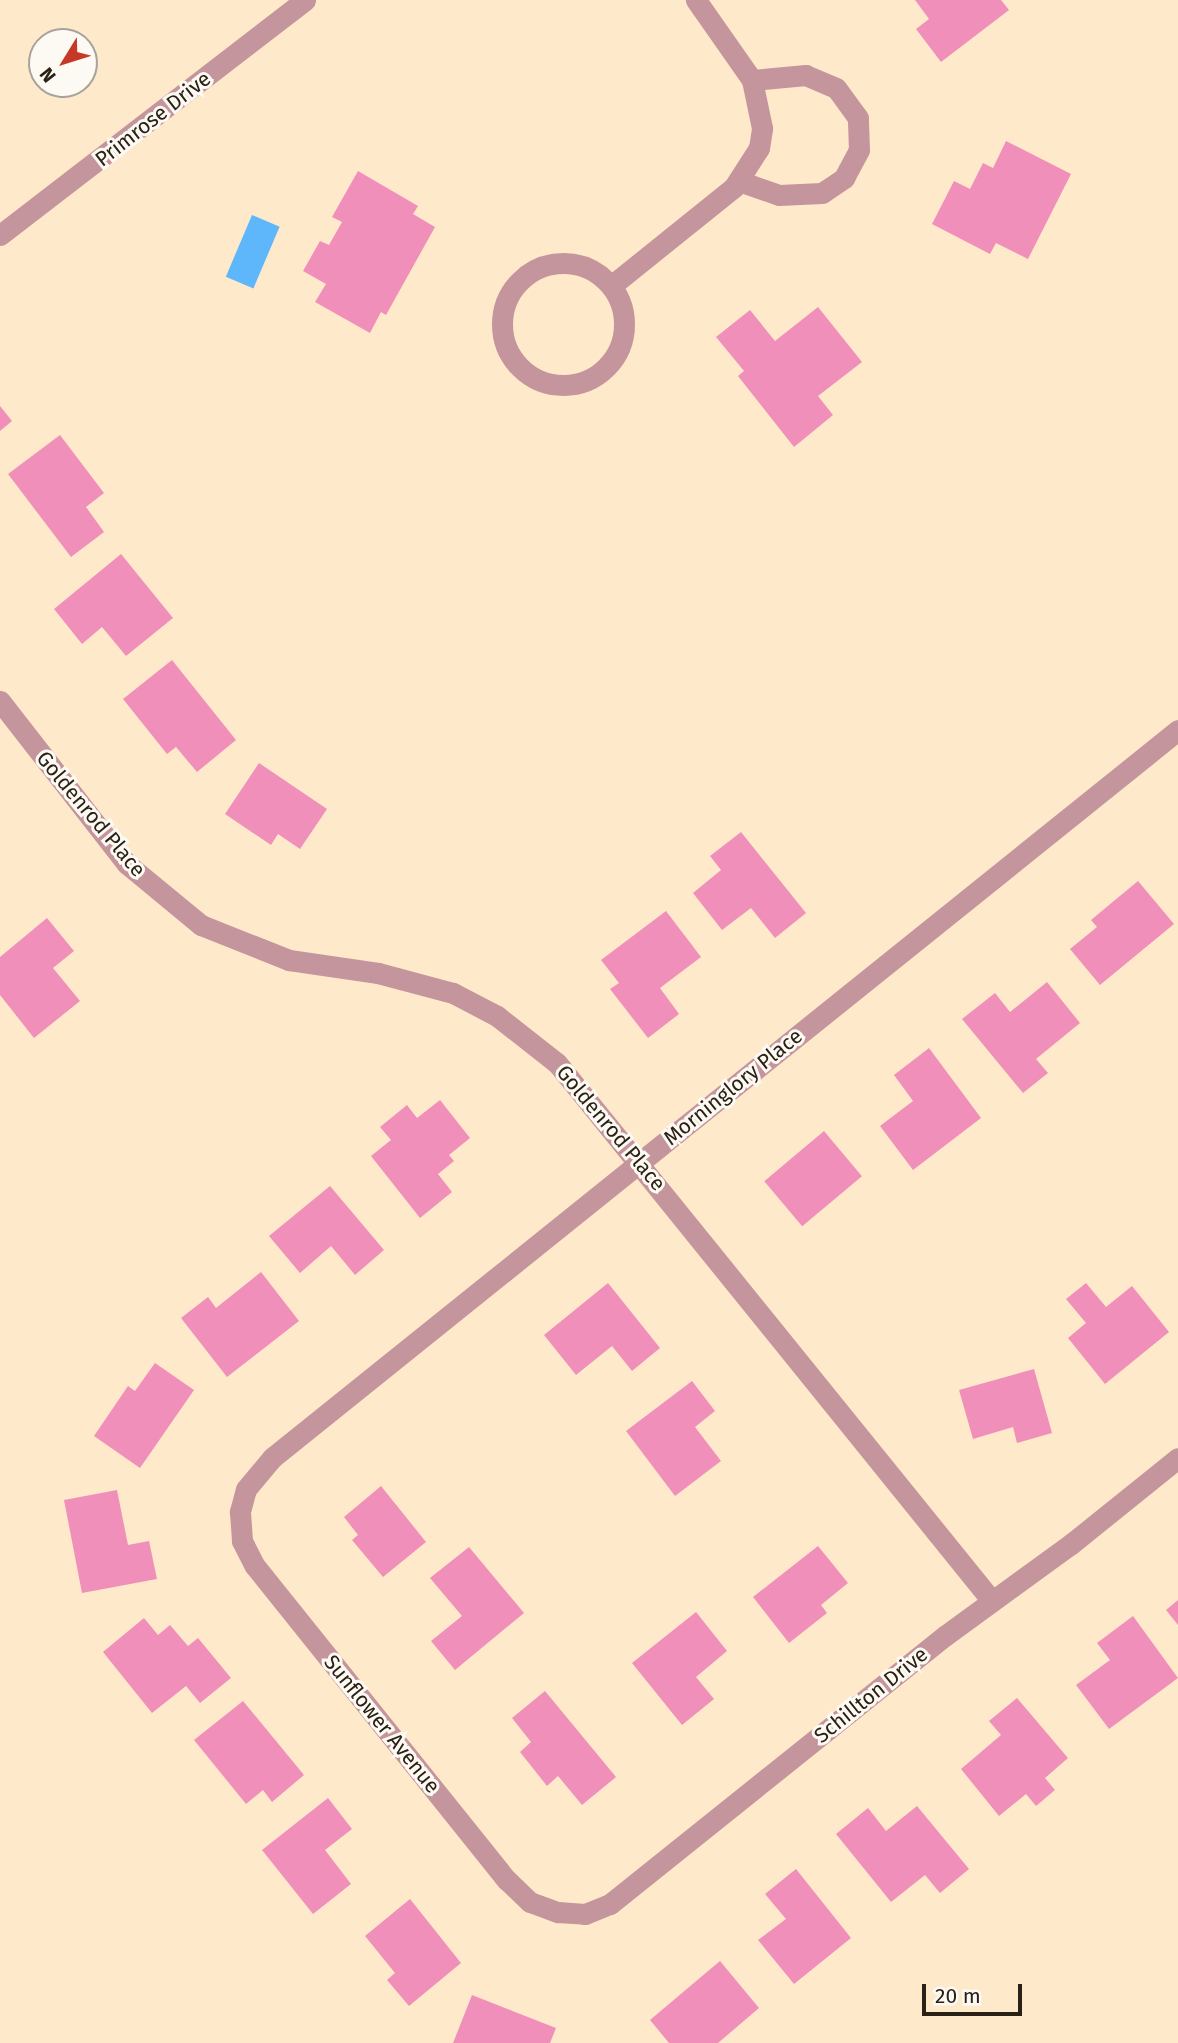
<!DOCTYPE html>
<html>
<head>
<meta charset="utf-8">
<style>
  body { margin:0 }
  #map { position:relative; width:1178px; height:2043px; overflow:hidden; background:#fee9cb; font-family:"Fira Sans",sans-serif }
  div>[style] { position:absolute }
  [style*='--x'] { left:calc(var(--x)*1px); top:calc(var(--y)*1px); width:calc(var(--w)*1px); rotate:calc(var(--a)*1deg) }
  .water>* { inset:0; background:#5eb7fa; transform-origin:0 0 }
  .building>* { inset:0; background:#f18fbb; transform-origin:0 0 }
  .minor>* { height:21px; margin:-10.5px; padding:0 10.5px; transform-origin:10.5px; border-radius:10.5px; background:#c5959d }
  .minor>.ring { margin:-10.5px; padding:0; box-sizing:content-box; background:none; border:21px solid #c5959d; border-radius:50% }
  span { translate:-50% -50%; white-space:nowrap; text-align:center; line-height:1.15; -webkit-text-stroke:6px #fdf9f3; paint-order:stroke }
  .street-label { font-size:21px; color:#292116 }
  .north { position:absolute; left:28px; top:28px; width:70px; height:70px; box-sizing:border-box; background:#fdf9f3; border:2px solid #a8a39b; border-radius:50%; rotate:232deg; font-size:19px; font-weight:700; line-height:28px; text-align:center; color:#292116 }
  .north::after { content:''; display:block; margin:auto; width:24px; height:32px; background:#c53928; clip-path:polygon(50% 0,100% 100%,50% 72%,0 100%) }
  .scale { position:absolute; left:922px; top:1984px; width:100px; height:32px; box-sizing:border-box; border:4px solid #292116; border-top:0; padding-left:9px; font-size:21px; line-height:24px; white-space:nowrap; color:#292116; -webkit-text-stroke:5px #fdf9f3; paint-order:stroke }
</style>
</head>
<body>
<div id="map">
  <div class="water">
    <div style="left:252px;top:215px;width:30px;height:67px;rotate:23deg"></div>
  </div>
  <div class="building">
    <div style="clip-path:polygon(915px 0,1001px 0,1009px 10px,941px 62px,916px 29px,929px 19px)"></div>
    <div style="clip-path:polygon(1006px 141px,1071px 174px,1028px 259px,996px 243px,990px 254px,932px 224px,954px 181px,970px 189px,983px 163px,993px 168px)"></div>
    <div style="clip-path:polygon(358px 171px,418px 206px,413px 214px,435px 227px,386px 315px,381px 312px,370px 333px,315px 302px,326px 284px,303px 271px,320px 241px,329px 245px,342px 222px,332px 217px)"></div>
    <div style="clip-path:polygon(818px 307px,862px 362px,818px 396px,833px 415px,794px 447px,738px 376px,744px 371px,716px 337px,750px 310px,775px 341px)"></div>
    <div style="clip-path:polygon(0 406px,12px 421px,0 431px)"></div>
    <div style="clip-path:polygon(60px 435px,104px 493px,86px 507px,104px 532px,71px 557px,8px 474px)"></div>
    <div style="clip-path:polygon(121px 554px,173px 618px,126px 656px,102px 627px,82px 644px,54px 609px)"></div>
    <div style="clip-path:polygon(172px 660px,236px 740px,197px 772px,176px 747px,167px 754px,123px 699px)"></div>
    <div style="clip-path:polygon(259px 763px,327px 809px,300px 849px,278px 834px,271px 845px,225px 814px)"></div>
    <div style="clip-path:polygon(741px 832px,806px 913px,775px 938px,751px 908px,722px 930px,693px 893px,721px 870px,710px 856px)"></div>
    <div style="clip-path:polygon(1138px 881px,1174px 924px,1100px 985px,1070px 949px,1097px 927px,1091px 920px)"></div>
    <div style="clip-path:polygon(666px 911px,701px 957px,660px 988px,679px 1014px,648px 1038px,610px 989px,619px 983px,601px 960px)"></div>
    <div style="clip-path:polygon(47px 918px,74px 951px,53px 968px,80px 1001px,34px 1038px,0 995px,0 957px)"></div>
    <div style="clip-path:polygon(1047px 982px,1080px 1023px,1036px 1059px,1048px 1073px,1023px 1093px,962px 1019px,995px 993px,1010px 1012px)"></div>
    <div style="clip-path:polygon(929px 1048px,981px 1118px,913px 1170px,880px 1126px,913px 1101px,894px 1075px)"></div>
    <div style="clip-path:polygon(440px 1100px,470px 1138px,449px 1155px,454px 1161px,438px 1174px,452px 1192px,420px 1218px,371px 1156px,391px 1140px,380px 1127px,407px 1105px,417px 1118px)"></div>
    <div style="left:824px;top:1131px;width:59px;height:78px;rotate:50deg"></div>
    <div style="clip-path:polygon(330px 1186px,384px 1250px,355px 1275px,331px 1246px,300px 1273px,269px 1236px)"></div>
    <div style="clip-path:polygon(261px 1272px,299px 1321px,227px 1377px,181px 1318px,208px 1297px,216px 1308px)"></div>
    <div style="clip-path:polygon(608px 1283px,660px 1348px,632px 1371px,612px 1346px,576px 1375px,544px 1335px)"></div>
    <div style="clip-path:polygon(1086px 1283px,1106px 1307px,1132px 1286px,1169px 1332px,1105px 1384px,1068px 1338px,1086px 1323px,1066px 1299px)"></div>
    <div style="clip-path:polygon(155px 1363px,194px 1390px,140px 1468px,94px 1436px,128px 1386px,135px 1391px)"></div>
    <div style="clip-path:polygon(1034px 1369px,1052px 1433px,1017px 1443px,1013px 1427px,973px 1439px,959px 1390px)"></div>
    <div style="clip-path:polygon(692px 1381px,715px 1411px,695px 1427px,721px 1461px,675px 1496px,626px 1431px)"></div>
    <div style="clip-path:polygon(381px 1486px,426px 1542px,383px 1577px,352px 1540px,358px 1535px,344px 1517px)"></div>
    <div style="clip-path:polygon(117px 1490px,128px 1545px,149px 1541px,157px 1579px,82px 1593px,64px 1500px)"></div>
    <div style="clip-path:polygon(818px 1546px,848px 1583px,821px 1605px,827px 1613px,789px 1643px,753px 1597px)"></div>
    <div style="clip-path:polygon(469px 1547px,524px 1613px,455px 1670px,431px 1641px,462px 1616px,430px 1578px)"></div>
    <div style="clip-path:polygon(1178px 1600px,1178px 1625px,1166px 1610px)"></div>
    <div style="clip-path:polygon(696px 1612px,727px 1651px,696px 1677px,714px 1699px,682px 1725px,632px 1663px)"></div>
    <div style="clip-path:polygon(1133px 1616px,1178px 1678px,1109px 1729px,1076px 1685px,1110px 1660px,1097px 1643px)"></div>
    <div style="clip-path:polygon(144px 1618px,158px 1635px,170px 1625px,188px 1646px,198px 1638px,231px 1678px,200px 1703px,186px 1686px,152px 1713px,103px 1652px)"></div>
    <div style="clip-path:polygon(545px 1691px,616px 1777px,582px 1805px,558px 1776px,547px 1786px,520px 1752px,531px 1742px,512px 1718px)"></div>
    <div style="clip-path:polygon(1017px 1698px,1068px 1758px,1045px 1778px,1055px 1790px,1036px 1806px,1026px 1794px,999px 1816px,961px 1769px,1001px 1735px,989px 1721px)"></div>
    <div style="clip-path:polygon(243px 1701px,304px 1775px,272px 1802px,263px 1790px,246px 1804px,194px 1740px)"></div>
    <div style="clip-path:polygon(328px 1798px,352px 1829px,325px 1850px,351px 1884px,313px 1914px,262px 1850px)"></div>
    <div style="clip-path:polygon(917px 1806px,969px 1869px,940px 1893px,925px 1875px,891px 1902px,836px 1834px,868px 1808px,886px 1831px)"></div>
    <div style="clip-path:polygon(796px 1869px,851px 1938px,794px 1984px,758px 1940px,786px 1919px,765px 1894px)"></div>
    <div style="clip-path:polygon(410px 1899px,461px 1963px,409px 2006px,387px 1980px,395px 1973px,365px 1936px)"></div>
    <div style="clip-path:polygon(720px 1961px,759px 2008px,718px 2043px,669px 2043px,650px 2020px)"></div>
    <div style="clip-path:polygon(472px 1995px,556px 2028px,550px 2043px,453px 2043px)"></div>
  </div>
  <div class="minor">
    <div style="--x:739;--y:181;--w:42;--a:19.3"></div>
    <div style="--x:779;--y:195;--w:43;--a:-2.7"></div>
    <div style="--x:822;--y:193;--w:27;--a:-34"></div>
    <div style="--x:844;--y:178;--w:32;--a:-62"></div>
    <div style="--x:859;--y:150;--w:32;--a:-92"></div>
    <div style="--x:858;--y:118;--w:37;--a:-126"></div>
    <div style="--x:836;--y:88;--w:33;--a:-157"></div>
    <div style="--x:806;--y:75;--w:54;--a:174.7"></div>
    <div style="--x:0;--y:235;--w:385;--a:-37.6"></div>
    <div class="ring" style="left:502px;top:263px;width:101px;height:101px"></div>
    <div style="--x:611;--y:286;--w:158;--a:-38.8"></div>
    <div style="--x:734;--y:187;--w:46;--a:-57.3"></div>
    <div style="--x:759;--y:148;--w:20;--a:-81"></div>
    <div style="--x:762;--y:128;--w:49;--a:-101.8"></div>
    <div style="--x:752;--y:80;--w:98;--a:-125"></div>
    <div style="--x:0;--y:701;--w:207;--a:52.1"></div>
    <div style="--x:127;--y:864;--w:96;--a:39.5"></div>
    <div style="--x:201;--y:925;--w:95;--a:21.7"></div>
    <div style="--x:289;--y:960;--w:90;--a:8.3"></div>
    <div style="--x:378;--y:973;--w:78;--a:14.9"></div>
    <div style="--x:453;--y:993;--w:50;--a:27.6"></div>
    <div style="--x:497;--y:1016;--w:76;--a:38.1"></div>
    <div style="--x:557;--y:1063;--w:692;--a:51.04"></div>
    <div style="--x:1178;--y:730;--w:1162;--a:141.22"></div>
    <div style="--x:272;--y:1458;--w:40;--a:130"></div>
    <div style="--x:246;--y:1489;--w:24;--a:105"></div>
    <div style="--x:240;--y:1512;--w:29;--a:86"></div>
    <div style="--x:242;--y:1541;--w:28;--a:63"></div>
    <div style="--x:255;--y:1566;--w:403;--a:51.3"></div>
    <div style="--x:507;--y:1880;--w:32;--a:44"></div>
    <div style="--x:530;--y:1902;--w:30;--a:20"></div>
    <div style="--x:558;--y:1912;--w:27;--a:4"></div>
    <div style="--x:585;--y:1914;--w:27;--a:-22"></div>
    <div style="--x:610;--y:1904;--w:430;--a:-38.7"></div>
    <div style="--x:946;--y:1635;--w:155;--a:-36.1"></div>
    <div style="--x:1071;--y:1544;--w:137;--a:-38.8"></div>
  </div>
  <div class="street-label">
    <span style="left:153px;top:119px;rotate:-38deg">Primrose Drive</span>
    <span style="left:91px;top:814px;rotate:50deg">Goldenrod Place</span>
    <span style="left:733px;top:1087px;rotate:-39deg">Morninglory Place</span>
    <span style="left:611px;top:1128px;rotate:50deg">Goldenrod Place</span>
    <span style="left:871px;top:1695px;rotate:-39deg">Schillton Drive</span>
    <span style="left:382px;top:1724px;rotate:51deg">Sunflower Avenue</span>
  </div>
  <div class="north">N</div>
  <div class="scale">20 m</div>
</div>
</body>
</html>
